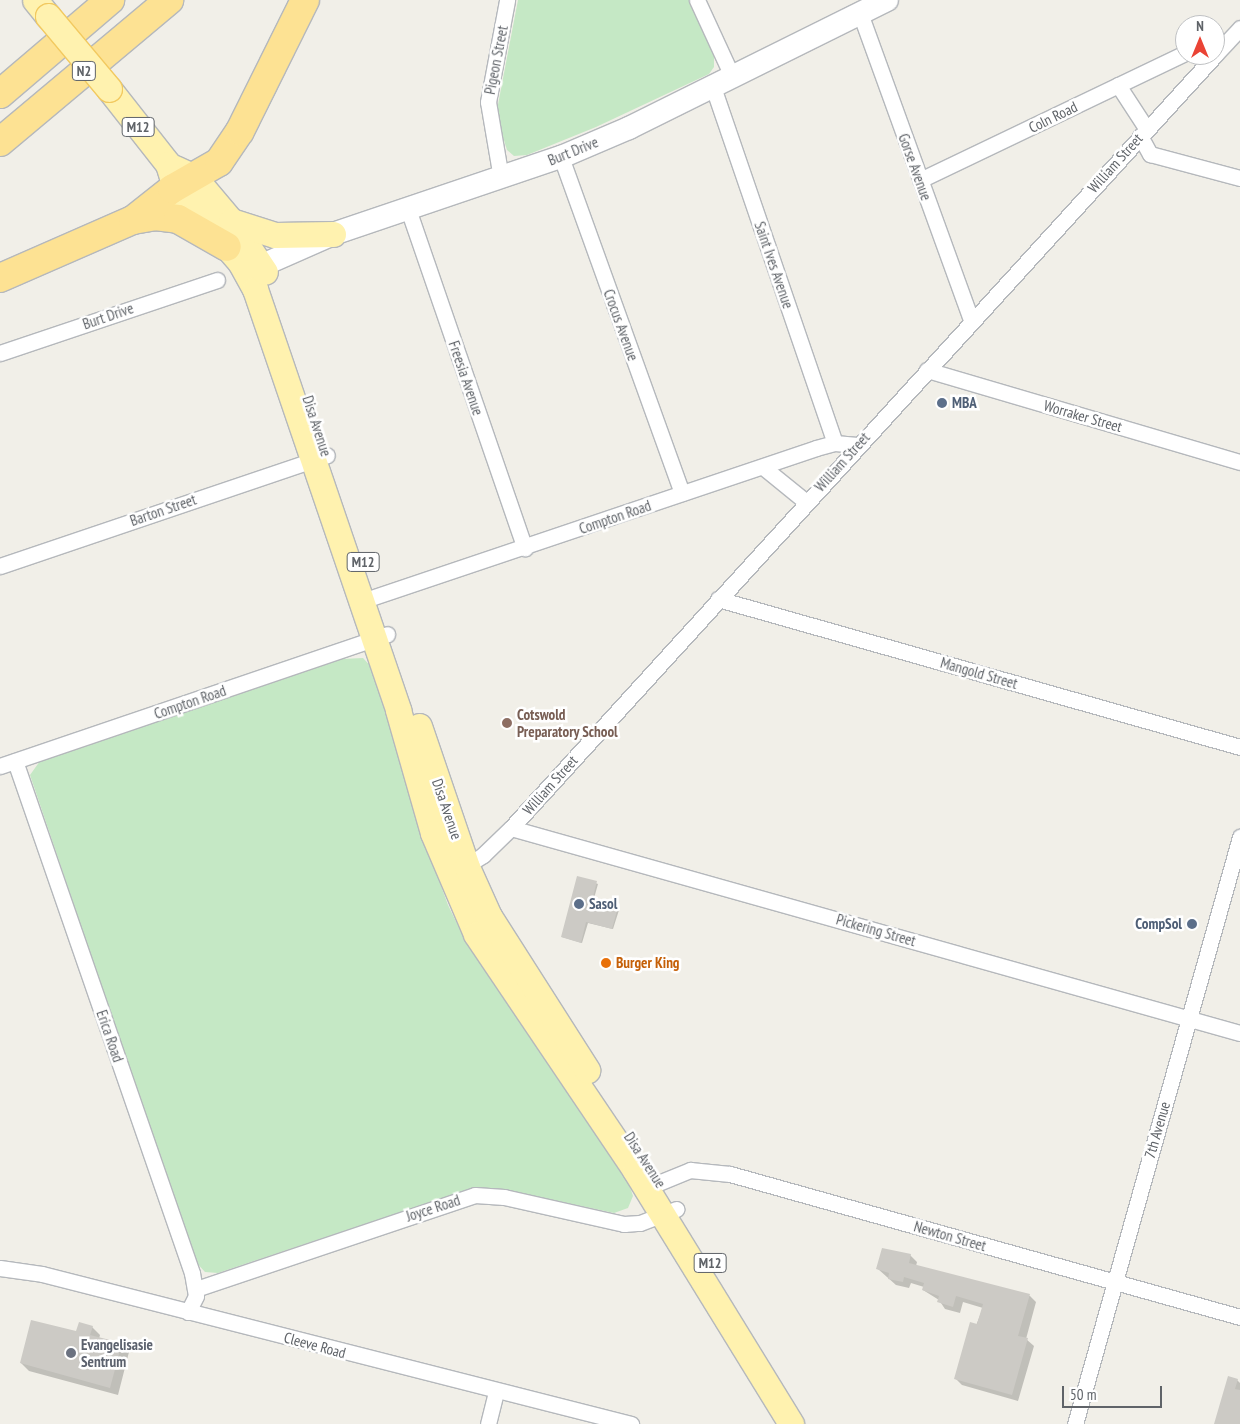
<!DOCTYPE html>
<html>
<head>
<meta charset="utf-8">
<style>
  body { margin:0 }
  #map { position:relative; width:1240px; height:1424px; overflow:hidden; background:#f1efe8; font-family:"PT Sans Narrow",sans-serif }
  div>[style] { position:absolute }
  [style*='--x'] { left:calc(var(--x)*1px); top:calc(var(--y)*1px); width:calc(var(--w)*1px); rotate:calc(var(--a)*1deg) }
  .green>* { inset:0; background:#c5e8c5 }
  .shadow>* { inset:0; background:#0003 }
  .building>* { inset:0; background:#cccac5 }
  .roads { filter:drop-shadow(1px 0 #b5b8bc) drop-shadow(-1px 0 #b5b8bc) drop-shadow(0 1px #b5b8bc) drop-shadow(0 -1px #b5b8bc) }
  .street>* { height:15px; margin:-7.5px; padding:0 7.5px; transform-origin:7.5px; border-radius:7.5px; background:#fff }
  .secondary>* { height:22px; margin:-11px; padding:0 11px; transform-origin:11px; border-radius:11px; background:#fff }
  .primary>* { height:25px; margin:-12.5px; padding:0 12.5px; transform-origin:12.5px; border-radius:12.5px; background:#fff2af }
  .highway>* { height:28px; margin:-14px; padding:0 14px; transform-origin:14px; border-radius:14px; background:#fde293 }
  .bridges { filter:drop-shadow(1px 0 #f2c960) drop-shadow(-1px 0 #f2c960) drop-shadow(0 1px #f2c960) drop-shadow(0 -1px #f2c960) }
  .primary-bridge>* { height:25px; margin:-12.5px; padding:0 12.5px; transform-origin:12.5px; border-radius:12.5px; background:#fff2af }
  .dots>* { width:14px; height:14px; translate:-50% -50%; box-sizing:border-box; border:2px solid #fff; border-radius:50% }
  span { translate:-50% -50%; white-space:nowrap; text-align:center; line-height:1.15; -webkit-text-stroke:5px #fff; paint-order:stroke }
  .shield-label span { padding:1px 4px; background:#fff; border:1px solid; border-radius:4px; -webkit-text-stroke-width:0 }
  .shield-label { font-size:14px; color:#5f6368; font-weight:700 }
  .street-label { font-size:15px; color:#5f6368 }
  .service-label { font-size:15px; color:#4e5e75; font-weight:700 }
  .left { translate:0 -50%; text-align:left }
  .right { translate:-100% -50%; text-align:right }
  .education-label { font-size:15px; color:#785e54; font-weight:700 }
  .food-label { font-size:15px; color:#c56008; font-weight:700 }
  .worship-label { font-size:15px; color:#5b616d; font-weight:700 }
  .north { position:absolute; left:1175px; top:15px; width:50px; height:50px; box-sizing:border-box; background:#fff; border:1px solid #bfc1c3; border-radius:50%; rotate:0deg; font-size:14px; font-weight:700; line-height:20px; text-align:center; color:#5f6368 }
  .north::after { content:''; display:block; margin:auto; width:18px; height:22px; background:#ea4335; clip-path:polygon(50% 0,100% 100%,50% 72%,0 100%) }
  .scale { position:absolute; left:1062px; top:1386px; width:100px; height:22px; box-sizing:border-box; border:2px solid #5f6368; border-top:0; padding-left:6px; font-size:15px; line-height:18px; white-space:nowrap; color:#5f6368; -webkit-text-stroke:4px #fff; paint-order:stroke }
</style>
</head>
<body>
<div id="map">
  <div class="green">
    <div style="clip-path:polygon(518px 0,689px 0,714px 52px,714px 67px,709px 74px,596px 127px,527px 155px,514px 156px,507px 150px,496px 115px)"></div>
    <div style="clip-path:polygon(363px 658px,376px 672px,423px 836px,448px 905px,467px 944px,627px 1178px,633px 1196px,628px 1208px,614px 1213px,501px 1189px,473px 1188px,218px 1273px,205px 1272px,194px 1260px,30px 775px,40px 761px,342px 659px)"></div>
  </div>
  <div class="shadow">
    <div style="clip-path:polygon(578px 877px,598px 884px,593px 902px,619px 910px,613px 929px,588px 923px,582px 943px,562px 937px)"></div>
    <div style="clip-path:polygon(910px 1255px,917px 1262px,916px 1266px,1030px 1296px,1036px 1302px,1026px 1339px,1034px 1346px,1018px 1401px,962px 1385px,955px 1378px,983px 1308px,963px 1302px,960px 1313px,945px 1309px,939px 1300px,923px 1290px,924px 1287px,911px 1283px,909px 1288px,896px 1285px,878px 1269px)"></div>
    <div style="clip-path:polygon(92px 1327px,100px 1335px,99px 1339px,121px 1345px,129px 1352px,118px 1395px,29px 1371px,21px 1363px)"></div>
    <div style="clip-path:polygon(1237px 1380px,1240px 1383px,1240px 1424px,1215px 1424px)"></div>
  </div>
  <div class="building">
    <div style="clip-path:polygon(577px 876px,597px 881px,592px 901px,618px 907px,612px 929px,586px 922px,581px 943px,561px 937px)"></div>
    <div style="clip-path:polygon(882px 1248px,911px 1254px,909px 1263px,1030px 1294px,1018px 1336px,1028px 1338px,1012px 1395px,954px 1379px,970px 1322px,977px 1324px,983px 1304px,956px 1296px,953px 1307px,937px 1302px,939px 1296px,922px 1290px,924px 1283px,904px 1277px,903px 1282px,888px 1279px,889px 1273px,876px 1269px)"></div>
    <div style="clip-path:polygon(31px 1320px,76px 1331px,79px 1322px,93px 1326px,90px 1335px,122px 1343px,110px 1388px,20px 1363px)"></div>
    <div style="clip-path:polygon(1228px 1376px,1238px 1379px,1235px 1389px,1240px 1390px,1240px 1424px,1214px 1424px)"></div>
  </div>
  <div class="roads">
    <div class="street">
      <div style="--x:697;--y:0;--w:84;--a:65.3"></div>
      <div style="--x:860;--y:13;--w:326;--a:70.1"></div>
      <div style="--x:1215;--y:55;--w:37;--a:-47"></div>
      <div style="--x:1118;--y:85;--w:51;--a:56.9"></div>
      <div style="--x:713;--y:87;--w:376;--a:71.1"></div>
      <div style="--x:1140;--y:136;--w:21;--a:61"></div>
      <div style="--x:1150;--y:154;--w:93;--a:14.9"></div>
      <div style="--x:561;--y:157;--w:357;--a:70.2"></div>
      <div style="--x:501;--y:178;--w:77;--a:-99.7"></div>
      <div style="--x:488;--y:102;--w:104;--a:-79.4"></div>
      <div style="--x:920;--y:180;--w:294;--a:-25.6"></div>
      <div style="--x:408;--y:209;--w:359;--a:71"></div>
      <div style="--x:0;--y:353;--w:229;--a:-18.6"></div>
      <div style="--x:927;--y:370;--w:326;--a:16.4"></div>
      <div style="--x:763;--y:467;--w:55;--a:39.1"></div>
      <div style="--x:0;--y:566;--w:345;--a:-18.7"></div>
      <div style="--x:718;--y:599;--w:543;--a:15.83"></div>
      <div style="--x:362;--y:601;--w:479;--a:-18.6"></div>
      <div style="--x:816;--y:448;--w:20;--a:-15"></div>
      <div style="--x:835;--y:443;--w:22;--a:5"></div>
      <div style="--x:15;--y:761;--w:542;--a:70.93"></div>
      <div style="--x:192;--y:1273;--w:23;--a:80"></div>
      <div style="--x:196;--y:1296;--w:18;--a:117"></div>
      <div style="--x:0;--y:766;--w:409;--a:-18.8"></div>
      <div style="--x:511;--y:828;--w:757;--a:15.71"></div>
      <div style="--x:461;--y:869;--w:26;--a:-32"></div>
      <div style="--x:483;--y:855;--w:39;--a:-44"></div>
      <div style="--x:511;--y:828;--w:1046;--a:-47.67"></div>
      <div style="--x:646;--y:1188;--w:48;--a:-22.2"></div>
      <div style="--x:690;--y:1170;--w:40;--a:5.7"></div>
      <div style="--x:730;--y:1174;--w:530;--a:15.66"></div>
      <div style="--x:0;--y:1268;--w:42;--a:8.1"></div>
      <div style="--x:42;--y:1274;--w:608;--a:14.29"></div>
      <div style="--x:196;--y:1289;--w:294;--a:-18.6"></div>
      <div style="--x:475;--y:1195;--w:29;--a:4"></div>
      <div style="--x:504;--y:1197;--w:123;--a:12.7"></div>
      <div style="--x:624;--y:1224;--w:16;--a:-4"></div>
      <div style="--x:640;--y:1223;--w:39;--a:-21"></div>
      <div style="--x:488;--y:1424;--w:33;--a:-76"></div>
      <div style="--x:1075;--y:1424;--w:610;--a:-74.3"></div>
    </div>
    <div class="secondary">
      <div style="--x:247;--y:272;--w:94;--a:-23.8"></div>
      <div style="--x:333;--y:234;--w:241;--a:-18.7"></div>
      <div style="--x:561;--y:157;--w:74;--a:-23.1"></div>
      <div style="--x:629;--y:128;--w:288;--a:-26.4"></div>
    </div>
    <div class="primary">
      <div style="--x:35;--y:0;--w:21;--a:51"></div>
      <div style="--x:109;--y:89;--w:95;--a:51.8"></div>
      <div style="--x:168;--y:164;--w:24;--a:73"></div>
      <div style="--x:175;--y:187;--w:99;--a:49.1"></div>
      <div style="--x:240;--y:262;--w:31;--a:61"></div>
      <div style="--x:255;--y:289;--w:445;--a:71.2"></div>
      <div style="--x:398;--y:710;--w:128;--a:74.1"></div>
      <div style="--x:433;--y:833;--w:110;--a:66.9"></div>
      <div style="--x:476;--y:934;--w:285;--a:56"></div>
      <div style="--x:635;--y:1170;--w:298;--a:58.4"></div>
      <div style="--x:175;--y:168;--w:21;--a:25"></div>
      <div style="--x:194;--y:177;--w:57;--a:49.9"></div>
      <div style="--x:231;--y:221;--w:61;--a:56.3"></div>
      <div style="--x:231;--y:221;--w:46;--a:17.7"></div>
      <div style="--x:275;--y:235;--w:58;--a:-1"></div>
      <div style="--x:419;--y:726;--w:149;--a:71.2"></div>
      <div style="--x:467;--y:867;--w:54;--a:65.8"></div>
      <div style="--x:489;--y:916;--w:183;--a:57.5"></div>
    </div>
    <div class="highway">
      <div style="--x:0;--y:94;--w:145;--a:-40.5"></div>
      <div style="--x:0;--y:142;--w:221;--a:-40"></div>
      <div style="--x:133;--y:220;--w:22;--a:-10"></div>
      <div style="--x:155;--y:216;--w:23;--a:7"></div>
      <div style="--x:178;--y:219;--w:56;--a:29.7"></div>
      <div style="--x:0;--y:278;--w:145;--a:-23.6"></div>
      <div style="--x:133;--y:220;--w:50;--a:-38.5"></div>
      <div style="--x:172;--y:189;--w:54;--a:-29.9"></div>
      <div style="--x:219;--y:162;--w:37;--a:-56"></div>
      <div style="--x:240;--y:131;--w:146;--a:-63.6"></div>
    </div>
  </div>
  <div class="bridges">
    <div class="primary-bridge">
      <div style="--x:48;--y:16;--w:95;--a:50.1"></div>
    </div>
  </div>
  <div class="dots">
    <div style="left:942px;top:403px;background:#5c6f8a"></div>
    <div style="left:507px;top:723px;background:#8d6e63"></div>
    <div style="left:579px;top:904px;background:#5c6f8a"></div>
    <div style="left:1192px;top:924px;background:#5c6f8a"></div>
    <div style="left:606px;top:963px;background:#e8710a"></div>
    <div style="left:71px;top:1353px;background:#6b7280"></div>
  </div>
  <div class="shield-label">
    <span style="left:84px;top:71px">N2</span>
    <span style="left:138px;top:127px">M12</span>
    <span style="left:363px;top:562px">M12</span>
    <span style="left:710px;top:1263px">M12</span>
  </div>
  <div class="street-label">
    <span style="left:496px;top:60px;rotate:-79deg">Pigeon Street</span>
    <span style="left:1053px;top:117px;rotate:-26deg">Coln Road</span>
    <span style="left:573px;top:151px;rotate:-22deg">Burt Drive</span>
    <span style="left:1115px;top:163px;rotate:-48deg">William Street</span>
    <span style="left:915px;top:167px;rotate:70deg">Gorse Avenue</span>
    <span style="left:774px;top:265px;rotate:71deg">Saint Ives Avenue</span>
    <span style="left:108px;top:316px;rotate:-19deg">Burt Drive</span>
    <span style="left:621px;top:325px;rotate:70deg">Crocus Avenue</span>
    <span style="left:466px;top:378px;rotate:71deg">Freesia Avenue</span>
    <span style="left:1083px;top:416px;rotate:16deg">Worraker Street</span>
    <span style="left:317px;top:426px;rotate:72deg">Disa Avenue</span>
    <span style="left:842px;top:462px;rotate:-48deg">William Street</span>
    <span style="left:163px;top:510px;rotate:-19deg">Barton Street</span>
    <span style="left:615px;top:517px;rotate:-19deg">Compton Road</span>
    <span style="left:979px;top:673px;rotate:16deg">Mangold Street</span>
    <span style="left:190px;top:702px;rotate:-19deg">Compton Road</span>
    <span style="left:550px;top:785px;rotate:-48deg">William Street</span>
    <span style="left:447px;top:809px;rotate:71deg">Disa Avenue</span>
    <span style="left:876px;top:930px;rotate:16deg">Pickering Street</span>
    <span style="left:110px;top:1036px;rotate:71deg">Erica Road</span>
    <span style="left:1157px;top:1130px;rotate:-74deg">7th Avenue</span>
    <span style="left:645px;top:1160px;rotate:57deg">Disa Avenue</span>
    <span style="left:433px;top:1208px;rotate:-18deg">Joyce Road</span>
    <span style="left:950px;top:1236px;rotate:16deg">Newton Street</span>
    <span style="left:315px;top:1345px;rotate:15deg">Cleeve Road</span>
  </div>
  <div class="service-label">
    <span class="left" style="left:952px;top:403px">MBA</span>
    <span class="left" style="left:589px;top:904px">Sasol</span>
    <span class="right" style="left:1182px;top:924px">CompSol</span>
  </div>
  <div class="education-label">
    <span class="left" style="left:517px;top:723px">Cotswold<br>Preparatory School</span>
  </div>
  <div class="food-label">
    <span class="left" style="left:616px;top:963px">Burger King</span>
  </div>
  <div class="worship-label">
    <span class="left" style="left:81px;top:1353px">Evangelisasie<br>Sentrum</span>
  </div>
  <div class="north">N</div>
  <div class="scale">50 m</div>
</div>
</body>
</html>
